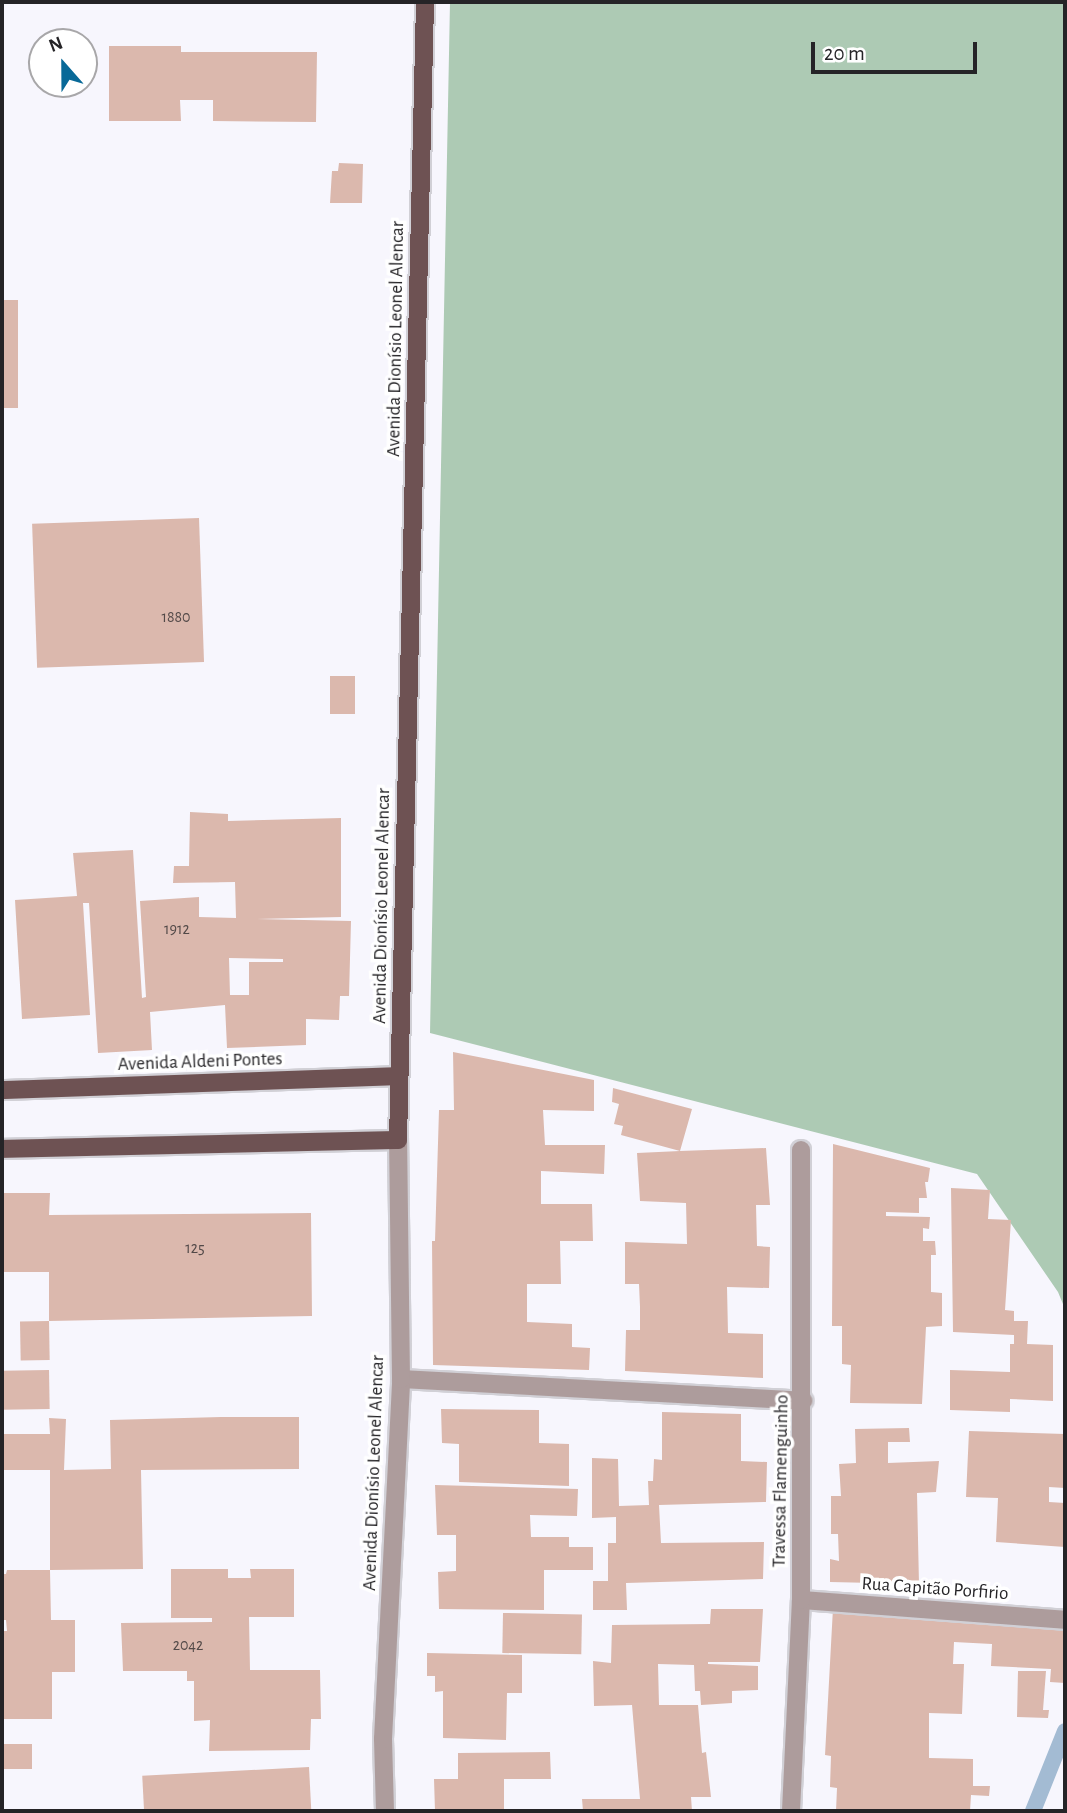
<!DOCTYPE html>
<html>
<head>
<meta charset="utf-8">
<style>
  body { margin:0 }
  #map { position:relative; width:1067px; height:1813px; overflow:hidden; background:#f7f6fd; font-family:"Alegreya Sans",sans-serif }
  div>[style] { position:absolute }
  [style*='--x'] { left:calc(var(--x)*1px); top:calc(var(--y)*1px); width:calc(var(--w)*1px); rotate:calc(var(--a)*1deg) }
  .forest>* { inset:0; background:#adcab4 }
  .stream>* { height:16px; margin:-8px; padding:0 8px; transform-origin:8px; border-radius:8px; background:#a3bbd3 }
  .building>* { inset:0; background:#dbb8ad; transform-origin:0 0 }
  .roads { filter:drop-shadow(2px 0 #d1d0d6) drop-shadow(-2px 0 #d1d0d6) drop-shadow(0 2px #d1d0d6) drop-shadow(0 -2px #d1d0d6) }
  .minor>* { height:18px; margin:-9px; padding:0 9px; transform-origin:9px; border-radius:9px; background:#ad9c9c }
  .major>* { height:18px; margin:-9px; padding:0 9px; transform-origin:9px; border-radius:9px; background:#6e5253 }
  span { translate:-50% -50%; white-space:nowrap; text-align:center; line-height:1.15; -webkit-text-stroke:7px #fff; paint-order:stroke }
  .number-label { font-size:16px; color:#524948 }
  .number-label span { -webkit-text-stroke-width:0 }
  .street-label { font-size:19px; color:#252427 }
  .frame { position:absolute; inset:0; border:4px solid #252427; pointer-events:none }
  .north { position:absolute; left:28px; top:28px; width:70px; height:70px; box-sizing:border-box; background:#fff; border:2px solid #a8a7a9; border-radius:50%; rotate:339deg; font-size:19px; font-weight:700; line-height:28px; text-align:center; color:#252427 }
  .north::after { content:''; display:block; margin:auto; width:24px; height:32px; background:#086998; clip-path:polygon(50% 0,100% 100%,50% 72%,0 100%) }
  .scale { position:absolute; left:811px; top:42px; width:166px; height:32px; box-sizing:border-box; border:4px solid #252427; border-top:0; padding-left:9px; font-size:21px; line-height:24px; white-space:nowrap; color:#252427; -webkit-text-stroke:5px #fff; paint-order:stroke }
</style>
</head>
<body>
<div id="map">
  <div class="forest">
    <div style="clip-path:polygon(450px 2px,1065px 2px,1065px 1309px,1058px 1292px,977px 1174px,430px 1033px)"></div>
  </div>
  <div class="stream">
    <div style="--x:1033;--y:1811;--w:86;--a:-68.2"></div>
  </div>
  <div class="building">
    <div style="clip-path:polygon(109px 46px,181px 46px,181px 52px,317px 52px,316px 122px,213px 121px,213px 100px,180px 100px,181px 121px,109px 121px)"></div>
    <div style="clip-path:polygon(339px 163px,363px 164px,362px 203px,330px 203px,332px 171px,338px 171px)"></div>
    <div style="left:2px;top:300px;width:16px;height:108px"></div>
    <div style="left:199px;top:518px;width:144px;height:167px;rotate:88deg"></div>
    <div style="left:330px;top:676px;width:25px;height:38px"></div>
    <div style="clip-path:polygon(evenodd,190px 812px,228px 814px,228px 821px,341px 818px,341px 917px,257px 919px,351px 921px,349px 996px,340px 996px,339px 1020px,306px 1019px,306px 1045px,227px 1048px,225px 1005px,150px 1012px,152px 1050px,98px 1053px,89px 903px,83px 903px,90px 1015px,22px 1019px,15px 900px,77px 896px,73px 853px,133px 850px,142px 998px,146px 997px,140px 901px,199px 897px,199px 917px,236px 918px,235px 882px,173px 883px,174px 866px,189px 866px,190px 812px,229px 958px,283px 959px,283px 962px,249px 962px,249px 995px,230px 995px,229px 958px)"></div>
    <div style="clip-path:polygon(453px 1052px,594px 1080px,594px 1111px,543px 1110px,545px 1145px,605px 1145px,604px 1174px,541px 1171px,541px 1204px,592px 1204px,593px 1241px,560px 1241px,561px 1284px,527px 1284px,527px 1322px,572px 1324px,572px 1347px,590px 1348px,589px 1370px,433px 1365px,432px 1241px,435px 1241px,439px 1110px,454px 1110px)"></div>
    <div style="clip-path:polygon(613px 1088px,692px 1109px,680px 1151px,766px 1148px,770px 1205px,756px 1205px,757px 1246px,770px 1247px,769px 1288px,727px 1287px,728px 1333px,763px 1334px,763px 1378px,625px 1371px,626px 1330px,640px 1330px,640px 1307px,639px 1284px,625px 1284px,625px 1242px,687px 1244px,686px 1203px,640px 1201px,637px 1153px,680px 1151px,621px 1135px,623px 1126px,614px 1124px,619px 1104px,612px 1102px)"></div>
    <div style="clip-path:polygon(833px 1144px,930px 1168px,928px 1182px,925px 1182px,927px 1198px,919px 1198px,919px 1213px,886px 1212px,886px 1216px,930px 1217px,929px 1229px,923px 1228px,923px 1241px,935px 1241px,936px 1255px,931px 1255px,931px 1292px,942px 1293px,942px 1326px,926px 1327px,922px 1404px,850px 1403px,851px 1365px,842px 1364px,842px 1326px,832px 1326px)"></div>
    <div style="clip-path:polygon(951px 1188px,990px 1190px,988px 1219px,1011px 1220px,1005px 1310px,1014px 1311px,1014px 1321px,1028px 1321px,1027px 1344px,1053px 1345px,1053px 1401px,1010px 1399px,1010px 1412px,950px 1410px,950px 1370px,1010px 1372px,1010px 1344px,1014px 1344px,1014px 1335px,953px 1332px)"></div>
    <div style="clip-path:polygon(2px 1193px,50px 1193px,49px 1215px,311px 1213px,312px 1316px,49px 1321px,49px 1272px,2px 1272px)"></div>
    <div style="left:49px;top:1321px;width:39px;height:29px;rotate:89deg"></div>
    <div style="left:49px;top:1370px;width:39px;height:47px;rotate:89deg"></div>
    <div style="clip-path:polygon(441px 1409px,539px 1410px,539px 1443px,569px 1444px,569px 1486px,459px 1482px,459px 1444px,442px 1443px)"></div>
    <div style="clip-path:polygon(662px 1412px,741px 1414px,741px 1461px,767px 1462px,766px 1502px,659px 1505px,661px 1543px,764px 1542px,763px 1579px,626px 1583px,627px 1610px,593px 1610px,593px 1581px,608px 1581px,608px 1543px,616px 1543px,616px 1517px,592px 1518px,592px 1458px,618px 1459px,619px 1506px,649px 1505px,648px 1481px,653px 1481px,654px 1459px,662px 1460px)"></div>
    <div style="clip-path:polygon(221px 1417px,299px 1417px,299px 1469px,141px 1470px,143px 1569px,50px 1570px,50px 1470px,2px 1470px,2px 1434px,50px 1434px,49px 1418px,66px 1419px,64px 1470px,111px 1469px,110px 1420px)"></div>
    <div style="clip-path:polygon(909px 1428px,910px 1442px,888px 1442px,888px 1463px,939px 1461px,936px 1492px,917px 1493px,919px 1584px,830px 1582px,830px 1559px,839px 1561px,838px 1534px,831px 1534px,831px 1496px,841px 1496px,839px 1464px,856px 1463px,855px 1429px)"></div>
    <div style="clip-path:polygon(969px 1431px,1065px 1434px,1065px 1488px,1049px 1487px,1049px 1502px,1065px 1503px,1065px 1547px,996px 1542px,998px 1498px,966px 1497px)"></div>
    <div style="clip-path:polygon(435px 1485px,578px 1489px,577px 1516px,530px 1515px,531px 1537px,569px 1537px,569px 1547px,593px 1547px,593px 1570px,544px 1570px,544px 1610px,439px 1609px,438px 1572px,456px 1571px,456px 1535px,437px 1535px)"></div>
    <div style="clip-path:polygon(171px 1569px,228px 1569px,228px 1578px,251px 1578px,250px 1569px,294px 1569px,294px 1617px,249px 1617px,250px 1670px,320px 1670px,321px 1719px,311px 1719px,310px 1750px,209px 1751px,210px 1720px,194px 1721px,194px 1681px,187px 1681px,187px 1671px,123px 1671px,121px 1623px,212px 1622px,212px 1618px,171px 1618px)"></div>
    <div style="clip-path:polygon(7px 1570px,50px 1570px,51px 1620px,75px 1620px,75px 1672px,52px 1672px,52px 1719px,2px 1719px,2px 1631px,7px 1631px,6px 1620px,2px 1620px,2px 1574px,6px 1574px)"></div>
    <div style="clip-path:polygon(833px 1608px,1065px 1623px,1065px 1683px,1050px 1682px,1051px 1669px,991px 1666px,992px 1644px,954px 1642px,953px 1664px,964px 1664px,962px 1714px,929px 1713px,929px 1758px,973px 1759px,973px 1786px,990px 1786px,989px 1796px,971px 1795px,970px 1811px,836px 1811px,837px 1788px,830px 1787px,831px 1756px,825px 1755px)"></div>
    <div style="clip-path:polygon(711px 1609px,763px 1609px,760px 1662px,708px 1662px,708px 1664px,758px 1666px,758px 1690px,732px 1691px,732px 1703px,701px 1705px,700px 1691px,695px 1691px,694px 1665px,658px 1664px,659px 1705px,698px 1705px,702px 1753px,706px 1752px,711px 1797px,691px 1797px,692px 1811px,583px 1811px,582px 1799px,640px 1799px,632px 1705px,594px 1706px,593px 1661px,611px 1663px,612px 1625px,710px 1624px)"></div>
    <div style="left:503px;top:1613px;width:79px;height:40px;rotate:1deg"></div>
    <div style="clip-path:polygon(427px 1653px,522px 1655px,522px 1693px,507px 1693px,506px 1740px,443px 1738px,443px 1691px,435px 1692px,435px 1676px,427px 1676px)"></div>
    <div style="clip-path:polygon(1018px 1671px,1046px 1671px,1043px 1710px,1049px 1710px,1048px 1718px,1017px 1717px)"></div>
    <div style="left:2px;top:1744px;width:30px;height:25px"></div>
    <div style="clip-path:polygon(550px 1752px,551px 1779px,504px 1779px,504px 1811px,435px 1811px,434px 1779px,458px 1779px,458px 1753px)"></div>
    <div style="left:309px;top:1767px;width:44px;height:167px;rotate:87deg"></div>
  </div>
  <div class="roads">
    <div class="minor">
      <div style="--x:401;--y:1379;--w:403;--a:3.1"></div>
      <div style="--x:801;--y:1600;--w:265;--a:4.3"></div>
      <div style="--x:385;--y:1811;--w:72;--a:-91.6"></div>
      <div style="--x:383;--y:1739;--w:360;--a:-87.1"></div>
      <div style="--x:401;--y:1379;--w:239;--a:-90.7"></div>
      <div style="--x:791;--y:1811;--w:211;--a:-87.3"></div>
      <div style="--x:801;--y:1600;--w:450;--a:-90"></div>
    </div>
    <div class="major">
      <div style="--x:2;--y:1090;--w:397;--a:-2"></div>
      <div style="--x:2;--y:1149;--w:396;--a:-1.3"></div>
      <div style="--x:398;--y:1140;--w:1138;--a:-88.64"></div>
    </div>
  </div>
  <div class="number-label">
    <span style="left:176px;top:617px">1880</span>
    <span style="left:177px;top:929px">1912</span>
    <span style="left:195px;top:1248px">125</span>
    <span style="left:188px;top:1645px">2042</span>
  </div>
  <div class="street-label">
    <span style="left:396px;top:339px;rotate:-89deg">Avenida Dionísio Leonel Alencar</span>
    <span style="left:382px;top:906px;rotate:-89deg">Avenida Dionísio Leonel Alencar</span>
    <span style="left:200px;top:1062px;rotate:-2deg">Avenida Aldeni Pontes</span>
    <span style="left:374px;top:1473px;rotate:-88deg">Avenida Dionísio Leonel Alencar</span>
    <span style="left:781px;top:1481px;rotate:-89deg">Travessa Flamenguinho</span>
    <span style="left:935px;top:1589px;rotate:4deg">Rua Capitão Porfirio</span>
  </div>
  <div class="frame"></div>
  <div class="north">N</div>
  <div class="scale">20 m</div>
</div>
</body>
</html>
